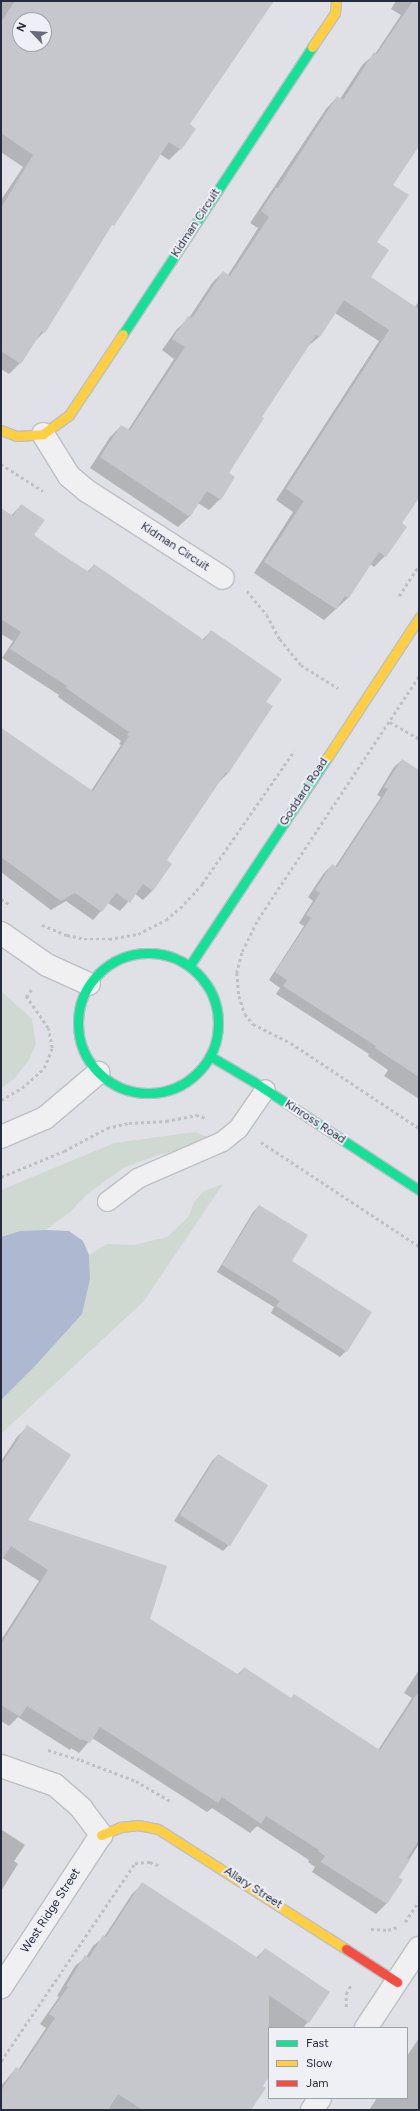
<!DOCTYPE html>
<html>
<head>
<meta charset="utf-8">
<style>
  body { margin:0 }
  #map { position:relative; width:420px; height:2111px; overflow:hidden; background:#e0e1e6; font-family:Figtree,sans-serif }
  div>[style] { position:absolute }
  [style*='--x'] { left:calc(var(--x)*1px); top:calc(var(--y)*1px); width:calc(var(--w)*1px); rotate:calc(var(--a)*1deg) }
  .green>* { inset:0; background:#cfd9d1 }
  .water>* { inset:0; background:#aeb8d1 }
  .shadow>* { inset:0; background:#0003 }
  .building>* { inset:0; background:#c6c7cd; transform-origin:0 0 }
  .path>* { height:2.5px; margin-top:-1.25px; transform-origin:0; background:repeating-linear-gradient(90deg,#bfc0c6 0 3px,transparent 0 6px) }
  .roads { filter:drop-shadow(1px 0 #bebfc4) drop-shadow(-1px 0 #bebfc4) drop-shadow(0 1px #bebfc4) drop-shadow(0 -1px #bebfc4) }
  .lane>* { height:19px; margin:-9.5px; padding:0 9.5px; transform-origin:9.5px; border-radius:9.5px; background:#f0f0f2 }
  .street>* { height:22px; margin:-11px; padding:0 11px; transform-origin:11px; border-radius:11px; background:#f0f0f2 }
  .fast>* { height:9px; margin:-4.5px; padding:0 4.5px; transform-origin:4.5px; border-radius:4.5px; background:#16e098 }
  .fast>.ring { margin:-4.5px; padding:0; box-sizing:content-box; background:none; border:9px solid #16e098; border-radius:50% }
  .slow>* { height:9px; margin:-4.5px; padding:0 4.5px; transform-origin:4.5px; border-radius:4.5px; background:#ffcf43 }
  .jam>* { height:9px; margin:-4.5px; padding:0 4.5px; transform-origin:4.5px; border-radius:4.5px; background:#f24e42 }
  span { translate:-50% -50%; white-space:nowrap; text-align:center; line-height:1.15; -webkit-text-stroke:4px #eef0f6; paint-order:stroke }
  .street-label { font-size:12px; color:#272b3f }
  .frame { position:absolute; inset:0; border:2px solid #272b3f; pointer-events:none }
  .legend { position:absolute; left:268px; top:2027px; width:140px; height:72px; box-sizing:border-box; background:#eef0f6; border:1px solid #9ea1ad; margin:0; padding:5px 7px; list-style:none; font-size:12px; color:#272b3f }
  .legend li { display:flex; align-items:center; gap:8px; height:20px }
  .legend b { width:20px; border:1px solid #9ea1ad }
  .north { position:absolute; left:12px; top:12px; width:40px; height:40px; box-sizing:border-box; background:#eef0f6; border:1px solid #9ea1ad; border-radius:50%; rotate:295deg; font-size:11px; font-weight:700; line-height:16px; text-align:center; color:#272b3f }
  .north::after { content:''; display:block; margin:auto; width:14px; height:18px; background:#686b79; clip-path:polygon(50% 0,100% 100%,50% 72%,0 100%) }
</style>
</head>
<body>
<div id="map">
  <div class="green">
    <div style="clip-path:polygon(1px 991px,32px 1019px,36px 1044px,29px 1060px,14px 1079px,1px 1088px)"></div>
    <div style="clip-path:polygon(195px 1132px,208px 1137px,200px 1145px,158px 1155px,123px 1168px,86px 1195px,70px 1212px,46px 1230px,20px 1231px,1px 1237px,1px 1190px,114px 1143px)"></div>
    <div style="clip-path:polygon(223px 1184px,144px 1301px,1px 1434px,1px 1400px,35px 1366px,90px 1279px,89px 1255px,107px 1244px,134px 1245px,167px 1237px,189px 1216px,194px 1202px,204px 1191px)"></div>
  </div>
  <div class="water">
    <div style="clip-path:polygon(46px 1230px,69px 1231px,83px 1241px,89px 1255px,90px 1279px,82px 1314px,35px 1366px,1px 1400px,1px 1237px,20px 1231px)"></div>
  </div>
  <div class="shadow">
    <div style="clip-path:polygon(evenodd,1px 1px,273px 1px,188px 125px,180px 149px,169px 160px,160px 154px,108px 230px,44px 332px,33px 343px,20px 363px,9px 374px,1px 369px,1px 200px,23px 167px,1px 152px,1px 1px,20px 20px,44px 20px,44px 44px,20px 44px,20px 20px)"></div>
    <div style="clip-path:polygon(396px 1px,419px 1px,419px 144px,391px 185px,376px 242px,370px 278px,415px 307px,419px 301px,419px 496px,400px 524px,385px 556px,374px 567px,370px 564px,348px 598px,324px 620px,254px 573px,293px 512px,276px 500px,379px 341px,335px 313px,319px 337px,307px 347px,260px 417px,227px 473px,220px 499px,209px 510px,198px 503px,190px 516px,178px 527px,90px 468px,110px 437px,121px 426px,128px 430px,174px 359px,162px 350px,177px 329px,189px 318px,212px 283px,223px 272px,228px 275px,258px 228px,250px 223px,326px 109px,337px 97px,340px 99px,363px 64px,375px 54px,401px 15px,391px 9px)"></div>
    <div style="clip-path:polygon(21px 505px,32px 536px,87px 572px,94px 565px,202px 640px,211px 631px,265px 702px,228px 773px,219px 782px,166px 860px,171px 864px,152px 891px,143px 900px,135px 894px,120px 911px,108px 903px,93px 920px,66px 901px,51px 910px,1px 872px,1px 728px,91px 791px,121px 745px,119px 744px,121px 741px,58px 697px,59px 695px,2px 658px,13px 641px,1px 634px,1px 509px,11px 516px)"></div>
    <div style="clip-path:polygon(402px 760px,419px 771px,419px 1099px,384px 1076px,388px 1070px,368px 1056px,369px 1054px,276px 994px,280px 988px,269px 980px,304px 926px,299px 923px,313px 901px,308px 897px,324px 873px,332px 865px,335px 867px,381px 797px,377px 795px,394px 767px)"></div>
    <div style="clip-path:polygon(259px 1206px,346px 1351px,340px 1357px,271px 1313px,274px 1307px,217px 1272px,253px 1212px)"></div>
    <div style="clip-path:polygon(27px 1427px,26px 1521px,149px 1619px,237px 1675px,244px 1668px,291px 1699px,378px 1750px,412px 1698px,404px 1693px,419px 1670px,419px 1844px,398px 1877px,402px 1880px,386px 1904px,376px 1914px,312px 1872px,315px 1867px,308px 1862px,309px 1860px,257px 1826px,250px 1833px,212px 1808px,207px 1812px,92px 1738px,79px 1753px,71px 1748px,70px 1750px,18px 1717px,9px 1726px,1px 1721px,1px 1640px,39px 1581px,1px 1557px,1px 1461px,17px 1437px)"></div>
    <div style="clip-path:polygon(218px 1455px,229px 1545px,223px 1551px,174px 1521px,212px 1461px)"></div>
    <div style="clip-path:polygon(2px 1830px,25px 1845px,14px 1861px,18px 1864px,1px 1891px)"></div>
    <div style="clip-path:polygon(142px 1884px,256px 1958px,265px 1949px,308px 2022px,303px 2028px,269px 2028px,269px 2069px,250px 2110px,1px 2110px,1px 2086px,16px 2068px,18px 2070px,46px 2028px,40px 2024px,59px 1997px,57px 1996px,75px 1966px,86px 1957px,93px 1946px,104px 1937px,132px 1894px)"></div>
    <div style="clip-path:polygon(419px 2038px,419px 2110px,369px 2110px,377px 2098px,407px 2098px,407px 2056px)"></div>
  </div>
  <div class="building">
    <div style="clip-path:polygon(evenodd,15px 1px,274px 1px,190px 124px,196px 129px,181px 150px,169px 142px,114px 226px,112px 225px,45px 333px,42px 331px,21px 364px,1px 351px,1px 208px,33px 155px,1px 133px,1px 22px,15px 1px,20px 20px,44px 20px,44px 44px,20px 44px,20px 20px)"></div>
    <div style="clip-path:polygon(413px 1px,419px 1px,419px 146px,393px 185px,409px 195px,377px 242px,389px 250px,371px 277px,419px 309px,419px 498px,402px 523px,407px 527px,386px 557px,379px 552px,349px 598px,345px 596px,336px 609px,264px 562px,304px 501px,286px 489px,389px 330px,344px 300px,320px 337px,316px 335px,262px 417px,264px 418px,229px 473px,235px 477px,221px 500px,207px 491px,190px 517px,100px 457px,121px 425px,130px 430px,185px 347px,172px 339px,188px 316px,192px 318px,223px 271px,230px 276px,269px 217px,261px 211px,276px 188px,278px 188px,337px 96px,343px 100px,374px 52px,377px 54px)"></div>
    <div style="clip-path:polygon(21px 504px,45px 520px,34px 535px,58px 552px,89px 572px,94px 564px,204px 640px,211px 630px,282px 679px,266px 702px,273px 706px,228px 774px,226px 772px,167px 860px,172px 864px,153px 891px,143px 884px,130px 903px,116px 893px,102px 912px,75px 893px,61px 901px,1px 857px,1px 728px,93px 791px,129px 736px,127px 735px,129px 732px,66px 688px,67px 686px,10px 649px,21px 632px,1px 619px,1px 508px,13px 516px)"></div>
    <div style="clip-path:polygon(402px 759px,419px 770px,419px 1077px,375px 1048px,376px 1046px,283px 986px,287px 980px,275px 972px,311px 918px,306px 915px,320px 893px,315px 890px,332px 864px,337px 867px,388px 789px,384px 787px)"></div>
    <div style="clip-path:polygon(259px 1205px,308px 1235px,292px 1261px,372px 1312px,347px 1352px,276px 1306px,280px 1301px,222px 1265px)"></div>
    <div style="clip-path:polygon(27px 1425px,71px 1455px,28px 1520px,167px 1566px,150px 1619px,239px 1675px,244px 1667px,291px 1698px,294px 1694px,380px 1750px,419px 1691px,419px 1840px,407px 1858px,410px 1860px,399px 1877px,403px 1880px,387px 1904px,321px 1862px,325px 1856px,318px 1851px,319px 1850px,266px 1816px,261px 1824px,222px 1797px,218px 1803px,100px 1727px,90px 1743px,82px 1739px,81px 1740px,27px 1706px,20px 1717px,1px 1705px,1px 1644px,48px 1570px,11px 1546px,1px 1561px,1px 1465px)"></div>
    <div style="left:218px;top:1454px;width:59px;height:72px;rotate:32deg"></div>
    <div style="clip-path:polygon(142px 1882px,258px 1958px,265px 1948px,330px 1992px,309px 2023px,269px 1995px,269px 2077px,263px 2086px,266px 2088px,251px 2110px,143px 2110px,118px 2094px,108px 2110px,1px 2110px,1px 2091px,16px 2067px,20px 2070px,55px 2018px,49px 2014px,68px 1987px,66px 1986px,85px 1955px,89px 1958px,103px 1935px,106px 1937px)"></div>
  </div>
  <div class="path">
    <div style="--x:1;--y:464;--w:50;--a:32.7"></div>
    <div style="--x:247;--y:591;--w:31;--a:50"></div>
    <div style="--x:267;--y:615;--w:27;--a:62"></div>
    <div style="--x:280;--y:639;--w:33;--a:51"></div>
    <div style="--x:301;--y:665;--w:44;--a:31.9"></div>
    <div style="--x:399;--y:596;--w:37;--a:-57"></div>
    <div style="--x:419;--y:677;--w:294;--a:123.5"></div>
    <div style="--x:257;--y:922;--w:34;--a:116"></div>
    <div style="--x:242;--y:953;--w:21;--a:104"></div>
    <div style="--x:237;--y:973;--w:23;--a:85"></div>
    <div style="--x:239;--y:996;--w:19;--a:72"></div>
    <div style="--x:245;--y:1014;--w:13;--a:51"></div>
    <div style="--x:253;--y:1024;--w:42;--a:26.6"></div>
    <div style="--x:291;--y:1043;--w:154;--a:33.6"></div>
    <div style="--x:390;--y:722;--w:34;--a:30"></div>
    <div style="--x:1;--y:899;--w:9;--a:32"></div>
    <div style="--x:42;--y:925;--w:27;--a:22"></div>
    <div style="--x:67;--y:935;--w:17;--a:13"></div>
    <div style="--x:84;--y:939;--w:25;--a:0"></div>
    <div style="--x:109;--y:939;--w:29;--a:-10"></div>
    <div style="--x:138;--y:934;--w:31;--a:-27"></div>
    <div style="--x:166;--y:920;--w:18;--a:-41"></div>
    <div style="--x:180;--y:908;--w:33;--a:-47"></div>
    <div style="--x:202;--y:884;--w:162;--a:-55.3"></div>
    <div style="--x:1;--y:1100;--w:24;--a:-30"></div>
    <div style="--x:22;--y:1088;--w:30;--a:-42"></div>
    <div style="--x:44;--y:1068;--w:22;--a:-68"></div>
    <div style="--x:52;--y:1048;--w:20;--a:-101"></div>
    <div style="--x:48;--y:1028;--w:38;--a:-125"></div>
    <div style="--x:26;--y:997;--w:10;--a:-53"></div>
    <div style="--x:261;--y:1142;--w:189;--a:33.4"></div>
    <div style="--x:1;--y:1177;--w:68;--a:-22.4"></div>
    <div style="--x:64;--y:1151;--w:49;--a:-28.1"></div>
    <div style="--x:107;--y:1128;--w:23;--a:-13"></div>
    <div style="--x:129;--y:1123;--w:37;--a:-3"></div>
    <div style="--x:166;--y:1121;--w:31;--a:-11"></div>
    <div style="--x:196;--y:1115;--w:10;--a:17"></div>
    <div style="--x:48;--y:1750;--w:34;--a:17"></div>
    <div style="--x:81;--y:1760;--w:59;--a:20.9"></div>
    <div style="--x:136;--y:1781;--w:42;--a:30.3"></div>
    <div style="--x:405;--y:1922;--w:25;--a:-56"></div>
    <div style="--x:371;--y:1929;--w:17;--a:3"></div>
    <div style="--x:388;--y:1930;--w:9;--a:-18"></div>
    <div style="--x:346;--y:2007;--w:13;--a:-90"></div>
    <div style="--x:346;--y:1994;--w:10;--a:-61"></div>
    <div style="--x:1;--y:2061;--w:239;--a:-55.9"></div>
    <div style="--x:135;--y:1863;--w:15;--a:-4"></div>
    <div style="--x:150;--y:1862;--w:12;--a:20"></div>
  </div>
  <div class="roads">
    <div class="lane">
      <div style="--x:107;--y:1201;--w:38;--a:-37"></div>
      <div style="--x:137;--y:1178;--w:93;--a:-23.5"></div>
      <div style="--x:222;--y:1141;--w:21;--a:-39"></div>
      <div style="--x:238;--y:1128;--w:47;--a:-55.3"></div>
    </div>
    <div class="street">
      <div style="--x:43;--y:434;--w:49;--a:58.2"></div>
      <div style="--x:69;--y:476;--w:23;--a:40"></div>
      <div style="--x:87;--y:491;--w:161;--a:32.6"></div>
      <div style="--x:1;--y:933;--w:56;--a:34.8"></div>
      <div style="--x:47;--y:965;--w:46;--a:24.3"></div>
      <div style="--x:1;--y:1137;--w:48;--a:-23.4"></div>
      <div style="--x:45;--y:1118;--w:70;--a:-40.3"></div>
      <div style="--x:1;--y:1766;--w:57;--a:19.4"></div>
      <div style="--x:55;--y:1785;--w:35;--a:41"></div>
      <div style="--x:81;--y:1808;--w:34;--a:53"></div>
      <div style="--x:101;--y:1835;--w:182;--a:123.3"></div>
      <div style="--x:366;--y:2028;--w:96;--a:-56.5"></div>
      <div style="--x:312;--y:2110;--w:14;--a:-56"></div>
    </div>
    <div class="fast">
      <div style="--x:123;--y:334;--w:344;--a:-56.6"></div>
      <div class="ring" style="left:78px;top:953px;width:131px;height:131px"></div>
      <div style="--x:190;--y:965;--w:248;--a:-56.5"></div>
      <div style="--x:210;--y:1056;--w:51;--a:30.6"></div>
      <div style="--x:254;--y:1082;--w:197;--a:33.2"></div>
    </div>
    <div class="slow">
      <div style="--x:312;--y:47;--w:41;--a:-55.9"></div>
      <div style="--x:335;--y:13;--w:12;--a:-85"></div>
      <div style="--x:1;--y:430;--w:17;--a:21"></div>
      <div style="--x:17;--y:436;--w:26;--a:-4"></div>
      <div style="--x:43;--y:434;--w:32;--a:-36"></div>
      <div style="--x:69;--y:415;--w:97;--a:-56.3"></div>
      <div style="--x:327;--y:758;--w:168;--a:-56.7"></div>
      <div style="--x:101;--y:1835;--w:22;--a:-22"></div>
      <div style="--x:121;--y:1827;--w:17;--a:-7"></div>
      <div style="--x:138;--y:1825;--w:20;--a:11"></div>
      <div style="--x:158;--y:1829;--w:223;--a:32.6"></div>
    </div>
    <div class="jam">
      <div style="--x:346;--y:1949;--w:61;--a:32.9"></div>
    </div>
  </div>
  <div class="street-label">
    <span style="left:196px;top:223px;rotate:-57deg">Kidman Circuit</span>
    <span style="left:175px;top:547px;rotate:33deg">Kidman Circuit</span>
    <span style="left:304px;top:792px;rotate:-57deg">Goddard Road</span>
    <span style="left:315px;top:1122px;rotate:33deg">Kinross Road</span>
    <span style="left:253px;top:1888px;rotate:33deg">Allary Street</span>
    <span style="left:51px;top:1911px;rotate:-57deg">West Ridge Street</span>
  </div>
  <div class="frame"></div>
  <ul class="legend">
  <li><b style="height:5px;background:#16e098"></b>Fast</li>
  <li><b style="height:5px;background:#ffcf43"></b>Slow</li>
  <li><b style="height:5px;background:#f24e42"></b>Jam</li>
  </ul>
  <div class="north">N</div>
</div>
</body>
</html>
